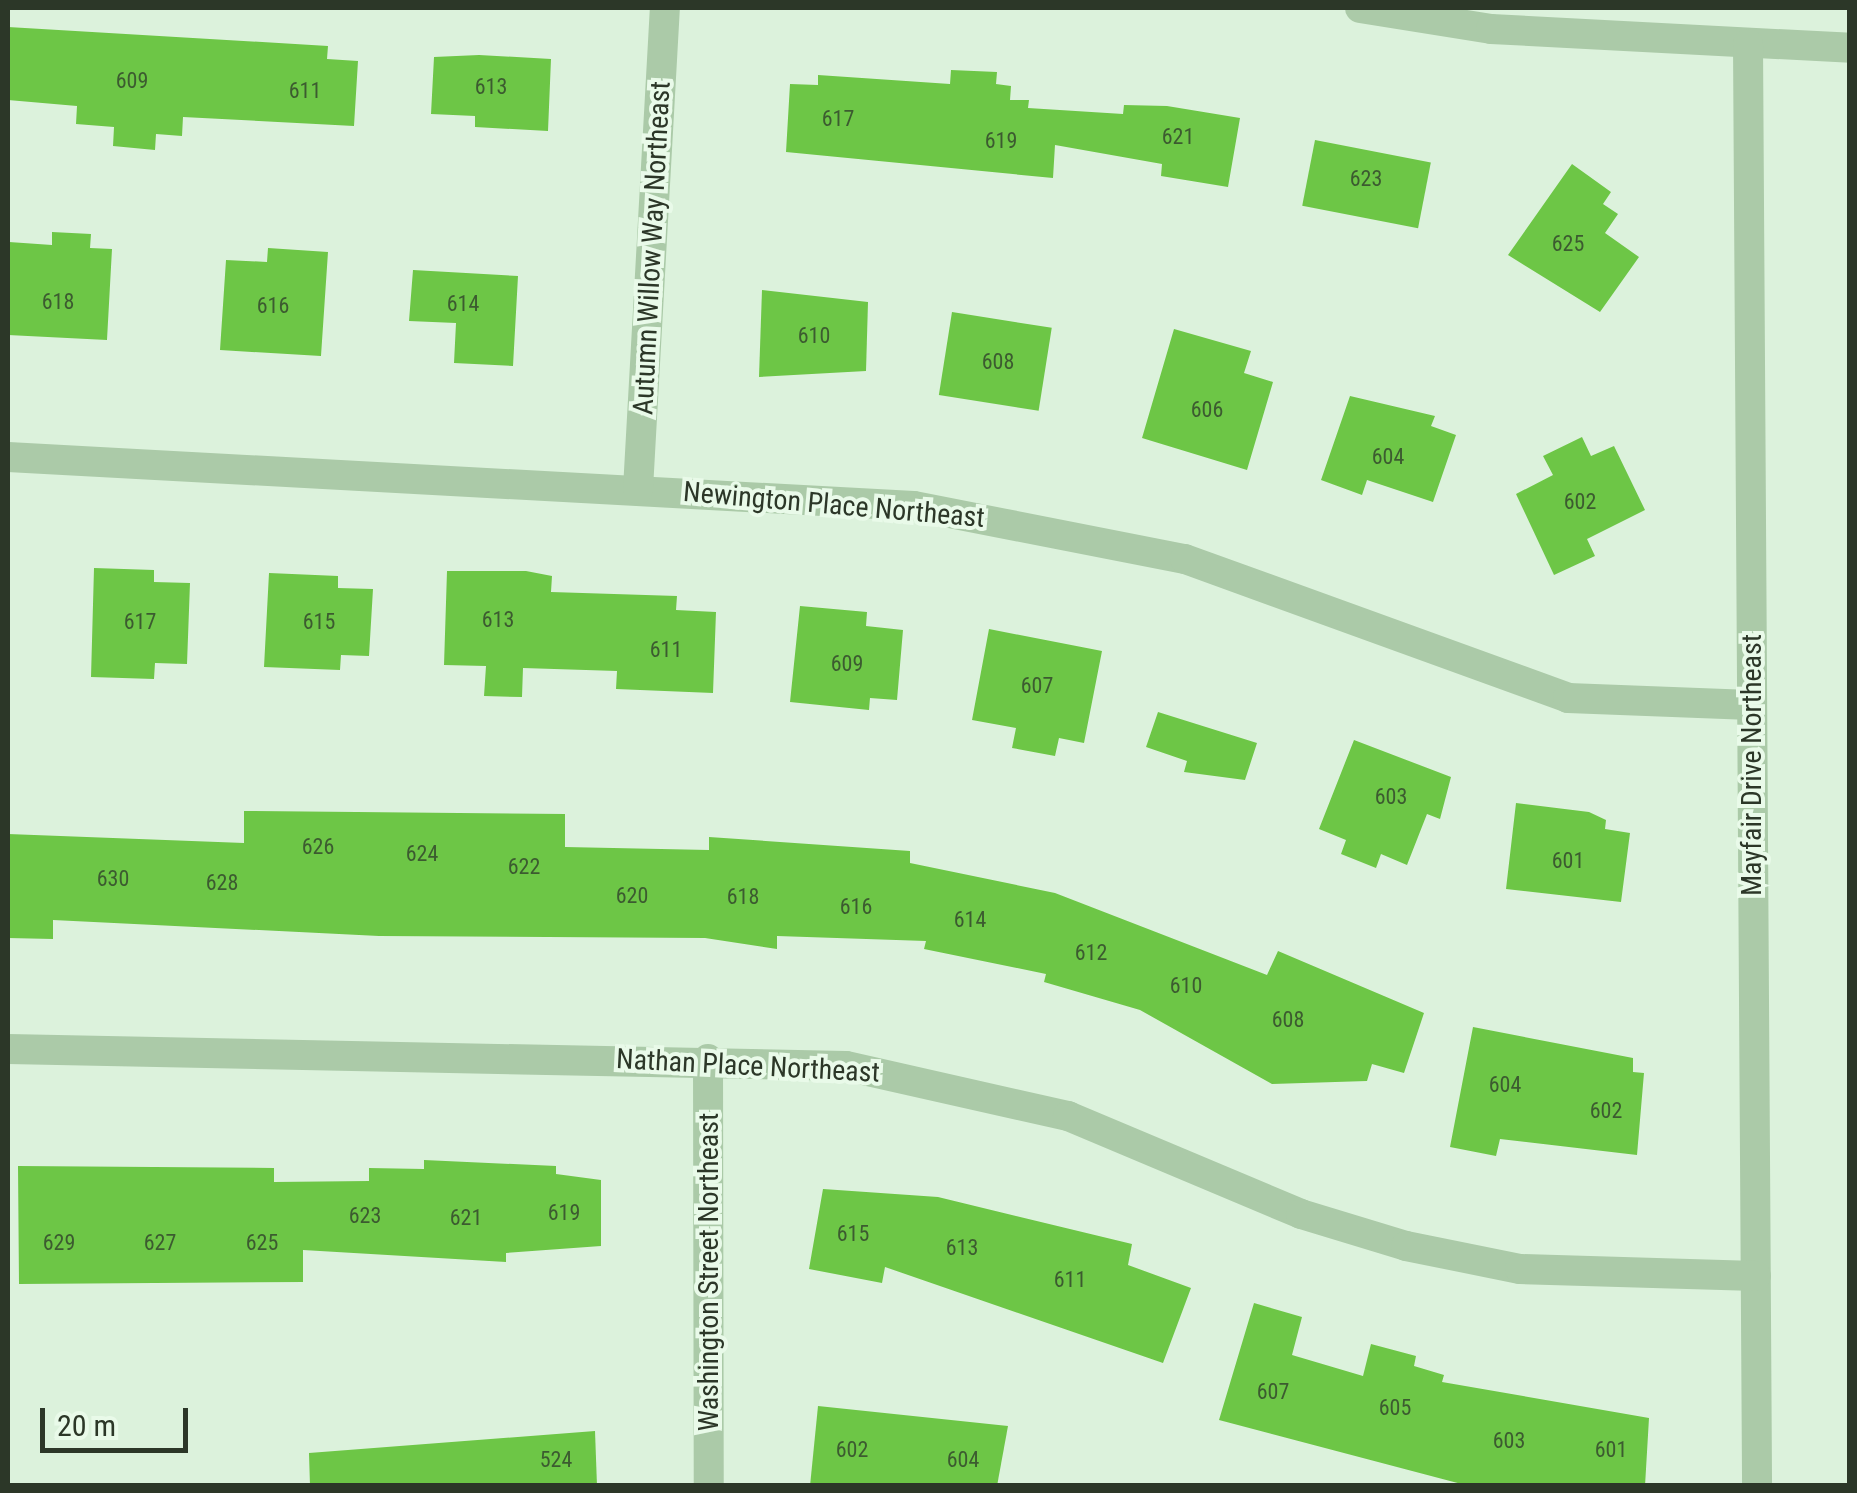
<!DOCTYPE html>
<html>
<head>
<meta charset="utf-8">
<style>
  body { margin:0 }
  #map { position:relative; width:1857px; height:1493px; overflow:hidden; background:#dcf2dc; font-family:"Roboto Condensed",sans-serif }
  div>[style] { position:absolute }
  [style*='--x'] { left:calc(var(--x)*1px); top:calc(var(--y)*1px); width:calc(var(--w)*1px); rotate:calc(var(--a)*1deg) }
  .building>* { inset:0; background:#6dc646; transform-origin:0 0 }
  .minor>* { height:30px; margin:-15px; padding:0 15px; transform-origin:15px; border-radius:15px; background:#abcaa8 }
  span { translate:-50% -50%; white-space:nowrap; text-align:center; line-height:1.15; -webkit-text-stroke:8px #e9fae9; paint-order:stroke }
  .number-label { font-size:22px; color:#3c5b30 }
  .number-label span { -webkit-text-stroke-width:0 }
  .street-label { font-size:28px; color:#2c3728 }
  .frame { position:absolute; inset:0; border:10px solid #2c3728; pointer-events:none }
  .scale { position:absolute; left:40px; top:1408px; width:148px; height:45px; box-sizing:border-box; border:5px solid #2c3728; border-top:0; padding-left:12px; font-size:30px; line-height:35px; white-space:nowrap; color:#2c3728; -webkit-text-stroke:8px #e9fae9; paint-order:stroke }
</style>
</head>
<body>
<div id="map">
  <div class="building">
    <div style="clip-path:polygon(8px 27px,328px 46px,327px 59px,358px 61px,354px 126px,183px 117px,182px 136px,156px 134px,155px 150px,113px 146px,114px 127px,76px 124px,77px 106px,8px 100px)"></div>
    <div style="clip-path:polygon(479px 55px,551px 59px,548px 131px,475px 127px,475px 116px,431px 114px,434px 57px)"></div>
    <div style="clip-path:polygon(951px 70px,997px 72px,996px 84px,1011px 86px,1010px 100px,1029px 100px,1028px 108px,1123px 114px,1124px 105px,1167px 106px,1240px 118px,1228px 187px,1161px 176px,1162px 164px,1055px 145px,1053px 178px,786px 152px,790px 84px,818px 85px,818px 75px,950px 84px)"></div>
    <div style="left:1315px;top:140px;width:118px;height:67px;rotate:11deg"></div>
    <div style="clip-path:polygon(1572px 164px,1611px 192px,1603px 204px,1618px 214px,1605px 233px,1639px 257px,1600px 312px,1508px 255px)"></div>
    <div style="clip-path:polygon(52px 232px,91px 234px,90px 248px,112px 249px,107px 340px,8px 335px,9px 242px,52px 245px)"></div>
    <div style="clip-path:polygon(268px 248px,328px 252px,321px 356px,220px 350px,226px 260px,267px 262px)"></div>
    <div style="clip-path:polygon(413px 270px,518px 276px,513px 366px,454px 363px,456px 323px,409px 321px)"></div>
    <div style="clip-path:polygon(762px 290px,868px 302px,866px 371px,759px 377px)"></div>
    <div style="left:952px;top:312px;width:101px;height:84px;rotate:9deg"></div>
    <div style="clip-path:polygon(1174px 329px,1251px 351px,1244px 373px,1273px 382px,1247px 470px,1142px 438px)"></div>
    <div style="clip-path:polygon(1350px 396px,1435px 416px,1431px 426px,1456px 435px,1433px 502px,1367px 480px,1362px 495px,1321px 480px)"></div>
    <div style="clip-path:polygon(1582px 437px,1591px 456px,1614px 446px,1645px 510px,1587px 539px,1595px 556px,1554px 575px,1516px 494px,1553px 475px,1543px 456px)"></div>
    <div style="clip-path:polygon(94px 568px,154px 570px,154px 582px,190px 583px,187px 664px,155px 663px,154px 679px,91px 677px)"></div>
    <div style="clip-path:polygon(447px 571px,526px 571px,552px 576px,551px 592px,677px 596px,676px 610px,716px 612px,713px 693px,616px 689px,617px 671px,523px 668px,522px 697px,484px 696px,486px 666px,444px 665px)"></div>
    <div style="clip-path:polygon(269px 573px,338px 576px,338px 588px,373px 589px,369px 656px,341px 655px,340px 670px,264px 667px)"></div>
    <div style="clip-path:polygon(800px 606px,867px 612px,866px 626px,903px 630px,897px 700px,870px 698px,869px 710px,790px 702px)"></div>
    <div style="clip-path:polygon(989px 629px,1102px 651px,1084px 743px,1059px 738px,1055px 756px,1012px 748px,1016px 728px,972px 720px)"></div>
    <div style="clip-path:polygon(1158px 712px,1257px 743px,1245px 780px,1184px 772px,1187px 761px,1146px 747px)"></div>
    <div style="clip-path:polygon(1354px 740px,1451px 777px,1440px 819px,1427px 814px,1407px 865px,1381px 854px,1376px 868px,1341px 854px,1346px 840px,1319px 829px)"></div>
    <div style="clip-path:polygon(1516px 803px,1589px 812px,1606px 820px,1605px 829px,1630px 833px,1621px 902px,1506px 889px)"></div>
    <div style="clip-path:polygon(244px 811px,565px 814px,565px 847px,709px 850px,709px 837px,910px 851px,910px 863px,1055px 893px,1267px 975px,1278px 951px,1424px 1013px,1404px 1073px,1372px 1064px,1367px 1081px,1272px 1084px,1140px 1010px,1044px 982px,1046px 974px,924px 949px,926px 941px,777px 936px,777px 949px,705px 938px,379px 936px,53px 920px,53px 939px,8px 938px,8px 834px,244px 843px)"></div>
    <div style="clip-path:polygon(1473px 1027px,1633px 1058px,1633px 1072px,1644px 1073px,1637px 1155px,1500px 1139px,1496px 1156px,1450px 1147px)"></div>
    <div style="clip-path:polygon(424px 1160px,556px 1166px,556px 1174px,601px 1180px,601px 1246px,506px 1253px,506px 1262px,303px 1250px,303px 1282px,19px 1284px,18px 1166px,274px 1168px,274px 1182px,369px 1181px,369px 1168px,424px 1169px)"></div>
    <div style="clip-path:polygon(823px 1189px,938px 1197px,1132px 1244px,1128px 1265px,1191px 1288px,1163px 1363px,885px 1267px,882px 1283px,809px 1269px)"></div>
    <div style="clip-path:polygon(1254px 1303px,1302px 1317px,1292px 1355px,1363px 1376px,1371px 1344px,1416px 1356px,1414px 1366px,1444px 1375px,1442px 1382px,1649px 1418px,1645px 1486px,1469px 1486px,1219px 1420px)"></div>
    <div style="clip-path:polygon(818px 1406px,1008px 1426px,997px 1486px,810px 1486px)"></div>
    <div style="clip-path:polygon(595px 1431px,597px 1486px,310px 1486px,309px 1453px)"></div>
  </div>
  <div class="minor">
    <div style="--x:1360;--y:8;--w:133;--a:9.1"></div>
    <div style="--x:1491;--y:29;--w:360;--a:3"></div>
    <div style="--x:1748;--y:44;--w:1442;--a:89.64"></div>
    <div style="--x:8;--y:457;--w:907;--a:3.1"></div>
    <div style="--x:914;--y:506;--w:276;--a:11.1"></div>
    <div style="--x:1185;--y:559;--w:407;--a:19.9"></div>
    <div style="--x:1568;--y:698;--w:183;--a:2.2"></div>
    <div style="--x:638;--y:489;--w:482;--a:-86.8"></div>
    <div style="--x:8;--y:1049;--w:838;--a:1.16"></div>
    <div style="--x:846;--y:1066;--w:228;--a:12.7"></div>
    <div style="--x:1068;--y:1116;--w:253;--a:22.8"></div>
    <div style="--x:1301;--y:1214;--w:110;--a:16.9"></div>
    <div style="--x:1406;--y:1246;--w:116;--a:11.4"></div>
    <div style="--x:1520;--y:1269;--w:236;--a:1.7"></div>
    <div style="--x:708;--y:1059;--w:427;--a:89.9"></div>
  </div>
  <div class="number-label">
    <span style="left:132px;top:81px">609</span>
    <span style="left:491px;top:87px">613</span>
    <span style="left:305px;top:91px">611</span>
    <span style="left:838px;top:119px">617</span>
    <span style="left:1178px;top:137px">621</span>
    <span style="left:1001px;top:141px">619</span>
    <span style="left:1366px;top:179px">623</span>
    <span style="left:1568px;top:244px">625</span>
    <span style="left:58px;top:302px">618</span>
    <span style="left:463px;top:304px">614</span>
    <span style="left:273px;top:306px">616</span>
    <span style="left:814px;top:336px">610</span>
    <span style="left:998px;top:362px">608</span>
    <span style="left:1207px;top:410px">606</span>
    <span style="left:1388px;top:457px">604</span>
    <span style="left:1580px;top:502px">602</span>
    <span style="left:498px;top:620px">613</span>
    <span style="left:140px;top:622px">617</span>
    <span style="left:319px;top:622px">615</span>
    <span style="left:666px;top:650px">611</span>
    <span style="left:847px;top:664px">609</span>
    <span style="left:1037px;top:686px">607</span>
    <span style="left:1391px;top:797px">603</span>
    <span style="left:318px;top:847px">626</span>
    <span style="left:422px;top:854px">624</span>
    <span style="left:1568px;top:861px">601</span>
    <span style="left:524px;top:867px">622</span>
    <span style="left:113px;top:879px">630</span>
    <span style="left:222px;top:883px">628</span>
    <span style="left:632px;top:896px">620</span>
    <span style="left:743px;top:897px">618</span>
    <span style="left:856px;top:907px">616</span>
    <span style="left:970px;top:920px">614</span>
    <span style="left:1091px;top:953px">612</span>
    <span style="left:1186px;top:986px">610</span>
    <span style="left:1288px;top:1020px">608</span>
    <span style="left:1505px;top:1085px">604</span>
    <span style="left:1606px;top:1111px">602</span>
    <span style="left:564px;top:1213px">619</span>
    <span style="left:365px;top:1216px">623</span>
    <span style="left:466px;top:1218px">621</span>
    <span style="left:853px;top:1234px">615</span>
    <span style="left:59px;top:1243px">629</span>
    <span style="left:160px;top:1243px">627</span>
    <span style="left:262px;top:1243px">625</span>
    <span style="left:962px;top:1248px">613</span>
    <span style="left:1070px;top:1280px">611</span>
    <span style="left:1273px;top:1392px">607</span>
    <span style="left:1395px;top:1408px">605</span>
    <span style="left:1509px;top:1441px">603</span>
    <span style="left:852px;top:1450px">602</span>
    <span style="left:1611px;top:1450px">601</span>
    <span style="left:556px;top:1460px">524</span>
    <span style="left:963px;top:1460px">604</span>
  </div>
  <div class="street-label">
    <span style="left:652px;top:248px;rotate:-87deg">Autumn Willow Way Northeast</span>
    <span style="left:834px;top:505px;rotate:5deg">Newington Place Northeast</span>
    <span style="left:1752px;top:765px;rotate:-90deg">Mayfair Drive Northeast</span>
    <span style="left:748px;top:1066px;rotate:3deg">Nathan Place Northeast</span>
    <span style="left:709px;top:1272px;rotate:-90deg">Washington Street Northeast</span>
  </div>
  <div class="frame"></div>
  <div class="scale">20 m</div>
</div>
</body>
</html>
